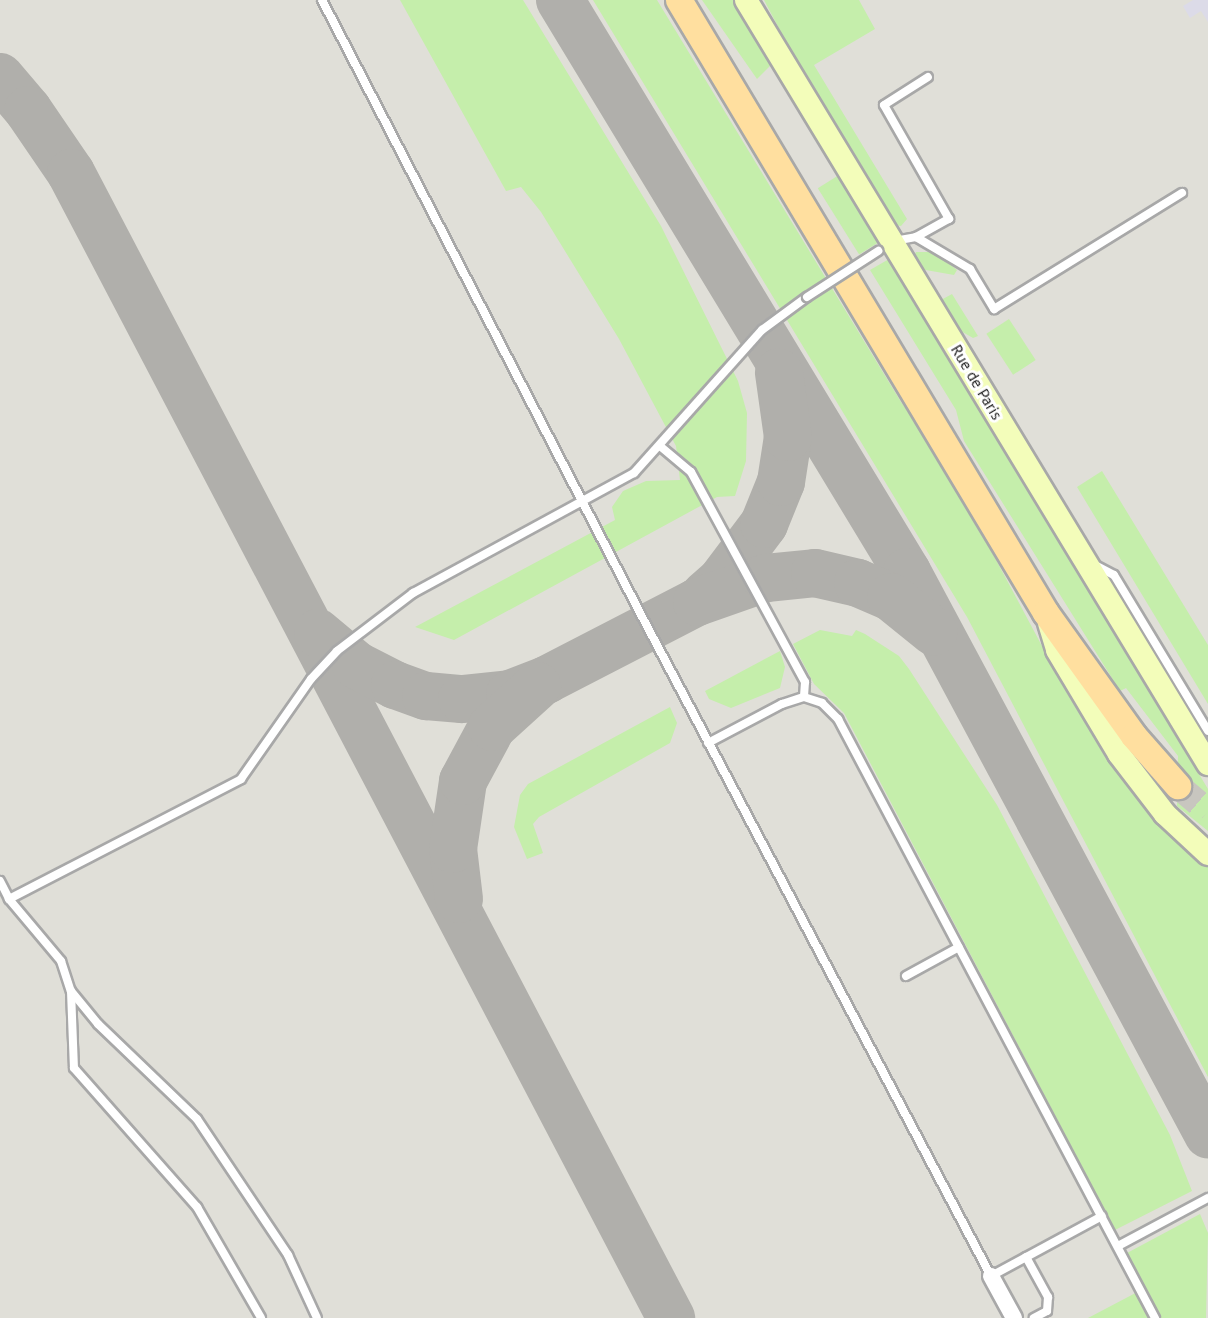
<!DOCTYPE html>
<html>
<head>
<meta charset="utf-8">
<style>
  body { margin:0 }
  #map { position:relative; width:1208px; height:1318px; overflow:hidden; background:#f2efe7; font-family:"PT Sans",sans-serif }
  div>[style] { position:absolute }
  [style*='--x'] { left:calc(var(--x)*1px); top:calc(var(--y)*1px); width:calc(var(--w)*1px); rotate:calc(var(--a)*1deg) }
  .airport>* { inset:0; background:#e0dfd8; transform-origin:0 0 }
  .grass>* { inset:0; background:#c5eeab; transform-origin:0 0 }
  .plaza>* { inset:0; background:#dcdbe8 }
  .taxiway>* { height:48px; margin:-24px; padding:0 24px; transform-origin:24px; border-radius:24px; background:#b0afab }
  .primary-tunnel>* { height:26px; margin-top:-13px; transform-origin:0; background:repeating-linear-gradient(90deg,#c8c6bf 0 26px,transparent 0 39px) }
  .roads { filter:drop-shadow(2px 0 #a8a8a8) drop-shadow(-2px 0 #a8a8a8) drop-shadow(0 2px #a8a8a8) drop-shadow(0 -2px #a8a8a8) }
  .lane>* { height:8px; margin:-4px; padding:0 4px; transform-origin:4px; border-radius:4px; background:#fff }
  .street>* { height:16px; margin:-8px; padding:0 8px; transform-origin:8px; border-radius:8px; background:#fff }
  .secondary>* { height:22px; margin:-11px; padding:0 11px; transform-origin:11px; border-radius:11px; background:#f3fdba }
  .primary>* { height:26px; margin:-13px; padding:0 13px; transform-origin:13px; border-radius:13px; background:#ffdf9f }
  .bridges { filter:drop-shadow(2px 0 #a8a8a8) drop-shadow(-2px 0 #a8a8a8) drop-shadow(0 2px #a8a8a8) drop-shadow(0 -2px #a8a8a8) }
  .lane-bridge>* { height:8px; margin:-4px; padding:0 4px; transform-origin:4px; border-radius:4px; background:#fff }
  span { translate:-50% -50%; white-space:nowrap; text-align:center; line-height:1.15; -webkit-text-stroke:6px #fff; paint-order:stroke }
  .street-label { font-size:16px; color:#212121 }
</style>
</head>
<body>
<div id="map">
  <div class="airport">
    <div style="left:0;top:0;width:1208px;height:1318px"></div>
  </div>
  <div class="grass">
    <div style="clip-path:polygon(400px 0,523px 0,661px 226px,738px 381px,747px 413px,746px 461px,735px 496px,717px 497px,454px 640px,415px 627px,615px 520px,612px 507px,623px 491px,646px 481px,680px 480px,676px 446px,619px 339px,541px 212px,521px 187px,506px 191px)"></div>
    <div style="clip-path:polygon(593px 0,657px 0,901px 402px,940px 455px,1042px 646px,1168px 831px,1208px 865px,1208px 1077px,967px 617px)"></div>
    <div style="clip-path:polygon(702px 0,734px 0,772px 64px,757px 79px)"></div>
    <div style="clip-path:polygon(764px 0,859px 0,875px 29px,814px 65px,907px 219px,901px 226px,895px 225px,802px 72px)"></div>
    <div style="left:839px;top:175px;width:78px;height:25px;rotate:58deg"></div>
    <div style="clip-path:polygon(916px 252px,935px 252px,957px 270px,954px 275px,920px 269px,913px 258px)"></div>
    <div style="clip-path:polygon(889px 259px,1208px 789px,1208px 831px,1177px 806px,1178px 756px,1126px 688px,1120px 691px,964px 441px,956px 410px,870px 270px)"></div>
    <div style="clip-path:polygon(952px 294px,978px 336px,973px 338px,959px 330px,948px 313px,941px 300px)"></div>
    <div style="left:1009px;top:319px;width:49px;height:27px;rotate:57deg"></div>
    <div style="clip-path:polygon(1102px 471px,1208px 645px,1208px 704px,1077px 487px)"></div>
    <div style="clip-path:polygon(820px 630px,852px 636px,856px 630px,865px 634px,899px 656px,909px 669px,997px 805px,1170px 1135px,1192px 1191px,1115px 1230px,844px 713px,814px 684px,793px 644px)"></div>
    <div style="clip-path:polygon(780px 651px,785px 667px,780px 688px,731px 708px,709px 699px,705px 691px)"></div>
    <div style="clip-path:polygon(670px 707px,677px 723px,670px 743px,539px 817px,533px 824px,543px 853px,527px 859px,514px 827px,520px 795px,528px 784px)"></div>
    <div style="clip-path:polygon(1200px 1214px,1208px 1233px,1206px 1318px,1088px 1318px,1145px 1288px,1127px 1253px)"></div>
  </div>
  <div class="plaza">
    <div style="clip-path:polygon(1193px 0,1208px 0,1208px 22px,1201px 11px,1190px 18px,1183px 6px)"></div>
  </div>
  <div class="taxiway">
    <div style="--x:560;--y:0;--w:669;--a:58.76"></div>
    <div style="--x:907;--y:572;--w:638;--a:61.83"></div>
    <div style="--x:0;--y:77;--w:43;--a:49.7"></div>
    <div style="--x:28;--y:110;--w:76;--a:55.7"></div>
    <div style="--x:71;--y:173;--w:1293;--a:62.34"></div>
    <div style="--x:705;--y:595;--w:23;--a:-41"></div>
    <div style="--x:722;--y:580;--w:70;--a:-53.1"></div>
    <div style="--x:764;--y:524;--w:45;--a:-68"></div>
    <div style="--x:781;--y:482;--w:46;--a:-81.2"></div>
    <div style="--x:788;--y:437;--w:65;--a:-98"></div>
    <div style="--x:318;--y:633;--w:50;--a:40.1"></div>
    <div style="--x:356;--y:665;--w:44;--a:27.1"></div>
    <div style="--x:395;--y:685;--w:33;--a:20"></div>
    <div style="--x:426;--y:696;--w:36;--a:5"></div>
    <div style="--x:462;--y:699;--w:48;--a:-5.9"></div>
    <div style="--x:510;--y:694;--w:39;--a:-21"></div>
    <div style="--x:546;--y:680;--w:170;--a:-27.3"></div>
    <div style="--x:697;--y:602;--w:73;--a:-19.2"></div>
    <div style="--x:766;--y:578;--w:49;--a:-5.8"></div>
    <div style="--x:815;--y:573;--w:44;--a:13.1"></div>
    <div style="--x:858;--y:583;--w:36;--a:23"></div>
    <div style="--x:891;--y:597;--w:55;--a:39.1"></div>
    <div style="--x:459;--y:899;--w:50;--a:-96.8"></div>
    <div style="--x:453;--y:849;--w:69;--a:-81.6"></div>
    <div style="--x:463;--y:781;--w:61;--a:-61.8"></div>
    <div style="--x:492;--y:727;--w:61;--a:-42.3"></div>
  </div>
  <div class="primary-tunnel">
    <div style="--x:1178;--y:786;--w:39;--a:40"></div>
  </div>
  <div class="roads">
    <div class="lane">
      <div style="--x:322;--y:0;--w:708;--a:62.57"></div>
      <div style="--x:648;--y:628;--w:733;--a:62.11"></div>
      <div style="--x:991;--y:1276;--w:126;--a:-28.4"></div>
      <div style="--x:916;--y:237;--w:63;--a:30.7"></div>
      <div style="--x:970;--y:269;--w:47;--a:59"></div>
      <div style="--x:994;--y:309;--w:221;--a:-31.7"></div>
      <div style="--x:894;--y:241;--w:22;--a:-10"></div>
      <div style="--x:916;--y:237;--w:38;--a:-29"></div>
      <div style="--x:949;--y:219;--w:131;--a:-119.7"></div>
      <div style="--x:884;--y:105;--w:52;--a:-32.5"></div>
      <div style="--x:660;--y:446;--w:40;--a:40"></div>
      <div style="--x:691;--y:472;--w:239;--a:61.5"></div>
      <div style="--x:805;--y:682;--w:15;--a:94"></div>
      <div style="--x:1095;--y:565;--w:21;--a:28"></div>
      <div style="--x:1114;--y:575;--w:182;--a:58.9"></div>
      <div style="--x:708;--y:743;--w:84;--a:-27.8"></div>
      <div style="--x:782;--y:704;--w:23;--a:-18"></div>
      <div style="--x:804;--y:697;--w:19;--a:18"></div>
      <div style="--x:822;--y:703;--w:23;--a:45"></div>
      <div style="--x:838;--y:719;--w:678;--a:62.11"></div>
      <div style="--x:0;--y:881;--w:20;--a:63"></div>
      <div style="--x:9;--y:899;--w:81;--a:50"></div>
      <div style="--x:61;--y:961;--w:32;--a:72"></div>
      <div style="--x:71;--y:991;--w:77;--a:87.8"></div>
      <div style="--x:74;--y:1068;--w:186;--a:48.5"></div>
      <div style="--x:197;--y:1207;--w:128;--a:60"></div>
      <div style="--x:9;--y:899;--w:261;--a:-27.3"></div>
      <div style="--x:241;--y:779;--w:122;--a:-55"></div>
      <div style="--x:311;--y:679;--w:38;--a:-47"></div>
      <div style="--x:337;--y:651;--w:96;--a:-37.3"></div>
      <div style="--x:413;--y:593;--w:251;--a:-28.5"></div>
      <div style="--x:634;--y:473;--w:192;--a:-48.2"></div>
      <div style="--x:762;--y:330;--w:56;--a:-36.3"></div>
      <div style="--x:906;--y:976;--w:60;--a:-28.7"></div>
      <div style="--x:71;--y:991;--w:43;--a:50.7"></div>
      <div style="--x:98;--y:1024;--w:137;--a:43.8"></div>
      <div style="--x:197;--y:1119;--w:164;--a:56.2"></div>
      <div style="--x:288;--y:1255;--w:69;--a:65.3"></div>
      <div style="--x:1118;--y:1246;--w:102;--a:-28.1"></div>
      <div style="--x:1026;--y:1257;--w:46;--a:61.2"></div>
      <div style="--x:1048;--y:1297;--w:14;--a:94"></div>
      <div style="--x:1047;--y:1311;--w:15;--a:152"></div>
    </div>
    <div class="street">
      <div style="--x:991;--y:1276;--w:48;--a:61.3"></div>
    </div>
    <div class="secondary">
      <div style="--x:746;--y:0;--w:893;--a:58.84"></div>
      <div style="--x:1049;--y:623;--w:28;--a:73"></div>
      <div style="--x:1057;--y:650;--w:121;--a:59.2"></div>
      <div style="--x:1119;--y:754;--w:76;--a:52.5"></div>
      <div style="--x:1165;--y:814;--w:59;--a:42.9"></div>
    </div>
    <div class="primary">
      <div style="--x:679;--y:0;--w:714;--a:59.09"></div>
      <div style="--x:1046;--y:613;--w:151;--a:54.4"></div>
      <div style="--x:1134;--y:736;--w:67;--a:48.7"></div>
    </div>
  </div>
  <div class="bridges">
    <div class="lane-bridge">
      <div style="--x:807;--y:297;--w:85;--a:-32.9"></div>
    </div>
  </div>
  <div class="street-label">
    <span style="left:977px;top:382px;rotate:59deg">Rue de Paris</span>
  </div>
</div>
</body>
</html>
